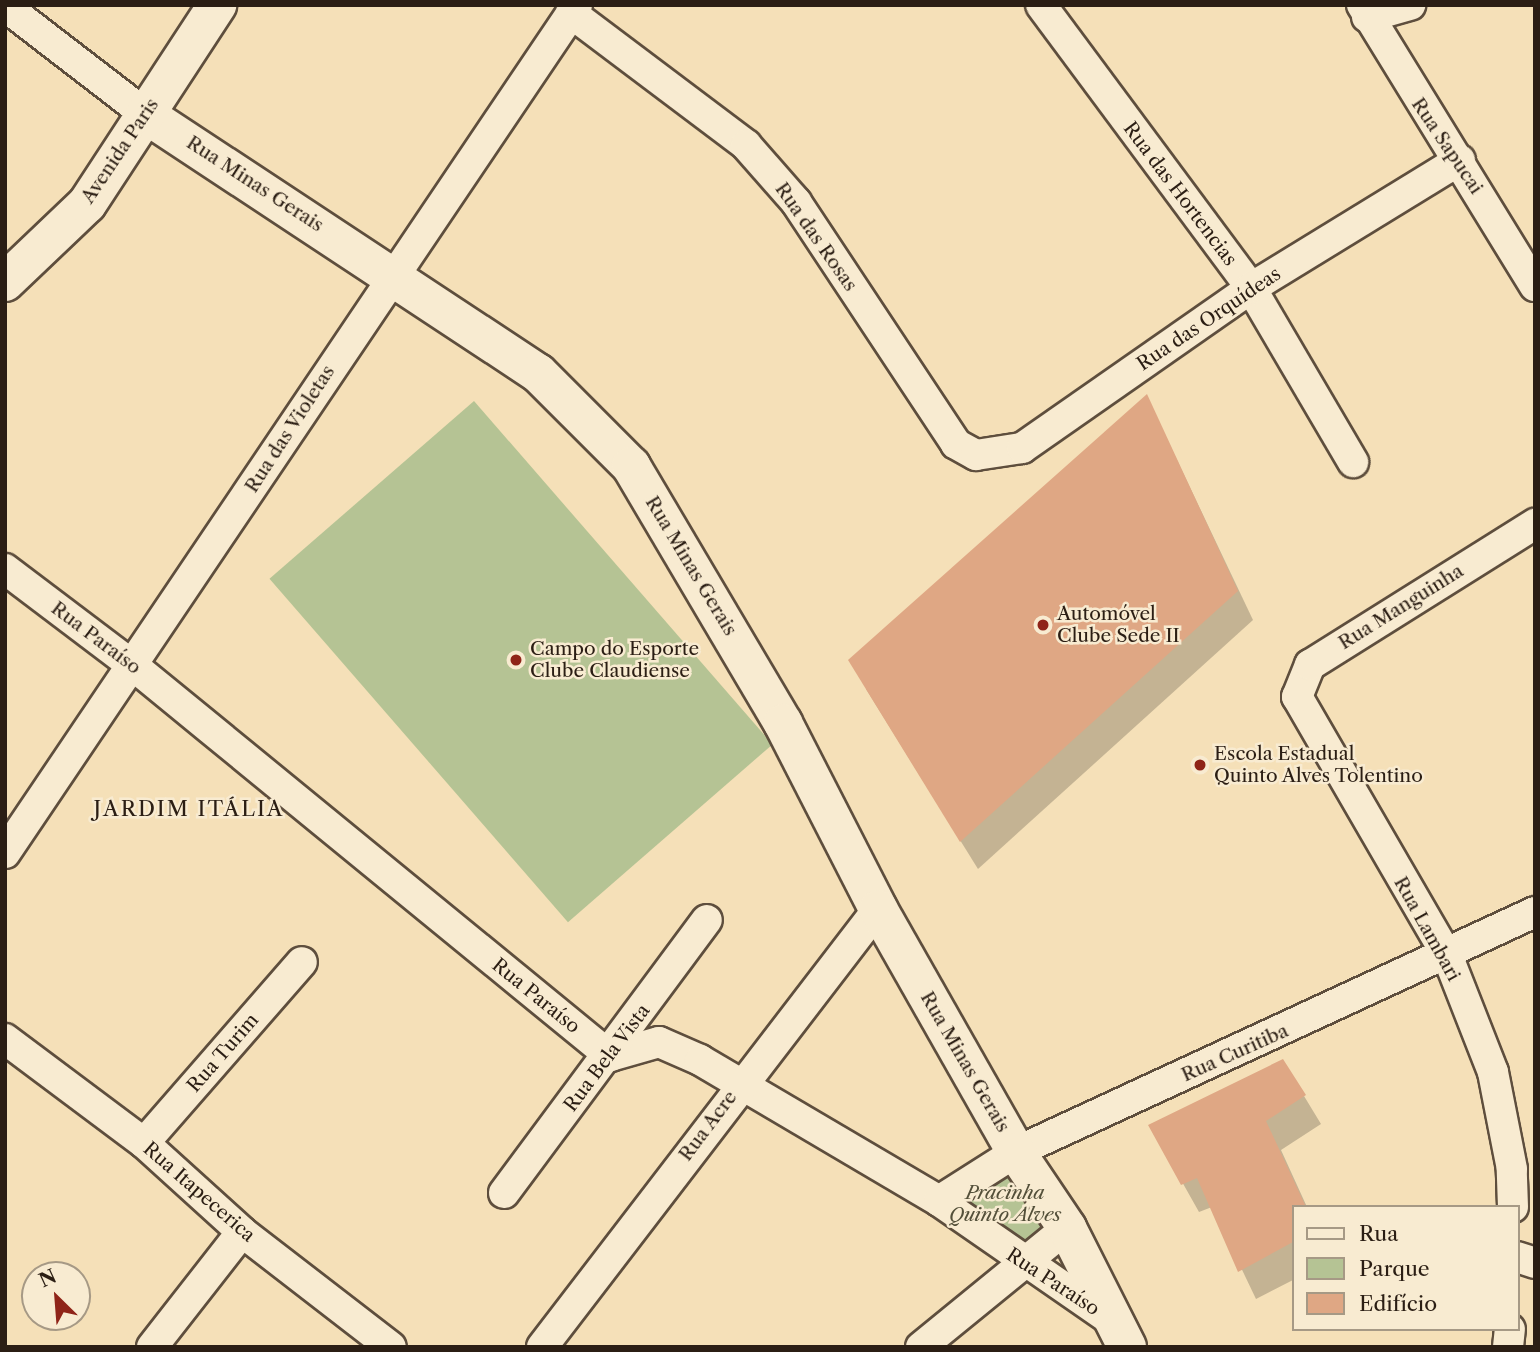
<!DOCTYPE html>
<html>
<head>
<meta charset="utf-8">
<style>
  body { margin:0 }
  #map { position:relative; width:1540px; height:1352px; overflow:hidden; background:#f5e0b8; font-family:"Libre Caslon Text",serif }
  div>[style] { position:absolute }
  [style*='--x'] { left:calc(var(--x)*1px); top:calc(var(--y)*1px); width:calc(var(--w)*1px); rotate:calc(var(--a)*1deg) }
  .green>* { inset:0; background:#b5c394; transform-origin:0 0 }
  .shadow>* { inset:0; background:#0003 }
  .building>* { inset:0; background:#dfa784 }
  .roads { filter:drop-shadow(2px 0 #5e4e3d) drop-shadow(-2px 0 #5e4e3d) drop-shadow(0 2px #5e4e3d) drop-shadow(0 -2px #5e4e3d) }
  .street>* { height:30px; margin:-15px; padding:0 15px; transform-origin:15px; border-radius:15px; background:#f8ebd1 }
  .secondary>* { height:38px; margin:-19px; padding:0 19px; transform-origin:19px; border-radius:19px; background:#f8ebd1 }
  .dots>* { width:19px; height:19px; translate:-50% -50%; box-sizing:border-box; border:4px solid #f8ebd1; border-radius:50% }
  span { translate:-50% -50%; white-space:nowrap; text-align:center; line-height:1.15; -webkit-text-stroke:5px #f8ebd1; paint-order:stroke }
  .street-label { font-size:19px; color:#2b1e14 }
  .poi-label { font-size:19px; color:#2b1e14 }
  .left { translate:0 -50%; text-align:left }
  .park-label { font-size:19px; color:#54503a; font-style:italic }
  .neighbourhood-label { font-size:21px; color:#2b1e14; letter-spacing:2px }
  .frame { position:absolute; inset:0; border:7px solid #2b1e14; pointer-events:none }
  .legend { position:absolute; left:1292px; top:1205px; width:228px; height:126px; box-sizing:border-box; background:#f8ebd1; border:2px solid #a69985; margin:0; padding:9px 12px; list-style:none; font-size:21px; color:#2b1e14 }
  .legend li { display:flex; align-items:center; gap:14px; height:35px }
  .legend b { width:35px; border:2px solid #a69985 }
  .north { position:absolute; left:21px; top:1261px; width:70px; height:70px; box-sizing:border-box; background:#f8ebd1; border:2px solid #a69985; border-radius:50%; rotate:335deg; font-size:19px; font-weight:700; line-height:28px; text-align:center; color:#2b1e14 }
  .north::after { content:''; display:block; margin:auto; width:24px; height:32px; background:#8f2418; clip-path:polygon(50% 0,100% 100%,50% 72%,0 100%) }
</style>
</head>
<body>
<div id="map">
  <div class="green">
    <div style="left:474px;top:401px;width:455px;height:271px;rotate:49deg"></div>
    <div style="clip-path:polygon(1016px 1158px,1058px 1230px,1023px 1254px,946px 1203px)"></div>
  </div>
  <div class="shadow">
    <div style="clip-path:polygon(1147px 397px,1253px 620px,978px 869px,866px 689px)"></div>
    <div style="clip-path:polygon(1304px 1096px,1321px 1124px,1281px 1150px,1307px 1207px,1293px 1207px,1293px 1280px,1256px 1299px,1212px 1207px,1199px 1212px,1150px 1125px)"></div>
  </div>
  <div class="building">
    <div style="clip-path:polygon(1147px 394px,1238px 591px,960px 842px,848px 660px)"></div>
    <div style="clip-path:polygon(1283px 1059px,1306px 1095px,1266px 1121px,1306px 1207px,1293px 1207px,1293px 1242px,1238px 1272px,1197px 1178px,1181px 1185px,1148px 1125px)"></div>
  </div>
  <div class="roads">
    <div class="street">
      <div style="--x:1041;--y:5;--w:352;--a:53.4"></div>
      <div style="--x:1251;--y:288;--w:202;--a:59.6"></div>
      <div style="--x:1362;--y:5;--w:330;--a:58.4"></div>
      <div style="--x:5;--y:6;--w:177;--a:37.6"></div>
      <div style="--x:571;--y:13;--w:219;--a:37"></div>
      <div style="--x:746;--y:145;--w:76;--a:48.7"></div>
      <div style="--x:796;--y:202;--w:290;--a:56.5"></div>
      <div style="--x:956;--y:444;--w:23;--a:29"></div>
      <div style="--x:976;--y:455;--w:47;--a:-8.7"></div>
      <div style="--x:1022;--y:448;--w:279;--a:-34.9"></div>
      <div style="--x:1251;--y:288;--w:245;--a:-31.5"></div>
      <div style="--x:1367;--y:17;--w:45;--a:-15.6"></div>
      <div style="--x:5;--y:569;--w:164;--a:37.1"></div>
      <div style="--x:136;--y:668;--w:613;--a:39.3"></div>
      <div style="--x:610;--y:1056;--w:51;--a:-15.9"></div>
      <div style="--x:659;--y:1042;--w:45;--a:23.7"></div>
      <div style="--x:700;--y:1060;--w:277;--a:30.5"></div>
      <div style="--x:939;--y:1201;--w:213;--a:34.7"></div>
      <div style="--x:5;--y:853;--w:1023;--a:-56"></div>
      <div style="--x:5;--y:1039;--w:174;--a:36.8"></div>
      <div style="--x:144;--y:1143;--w:132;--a:42.2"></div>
      <div style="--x:242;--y:1232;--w:188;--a:37.7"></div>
      <div style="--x:144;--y:1143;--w:240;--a:-48.9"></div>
      <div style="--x:504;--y:1193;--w:340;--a:-53.4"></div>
      <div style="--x:939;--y:1201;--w:91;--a:-32.5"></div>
      <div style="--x:1016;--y:1152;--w:572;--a:-24.82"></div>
      <div style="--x:1513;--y:1207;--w:38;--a:-92"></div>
      <div style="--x:1512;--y:1169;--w:99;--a:-101.1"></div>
      <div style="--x:1493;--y:1072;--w:123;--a:-111.4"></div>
      <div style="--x:1448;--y:957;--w:301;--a:-120.1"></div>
      <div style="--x:1297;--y:697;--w:35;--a:-68"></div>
      <div style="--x:1310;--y:665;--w:266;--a:-32.1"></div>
      <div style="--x:1517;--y:1257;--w:19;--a:18"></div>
      <div style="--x:152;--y:1347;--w:146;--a:-52"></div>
      <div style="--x:542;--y:1347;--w:552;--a:-52.51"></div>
      <div style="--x:921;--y:1347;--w:188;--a:-39.2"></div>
      <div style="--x:1508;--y:1347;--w:18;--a:-84"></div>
    </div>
    <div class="secondary">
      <div style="--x:145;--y:114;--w:471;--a:33.4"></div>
      <div style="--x:538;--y:373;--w:132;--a:45"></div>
      <div style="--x:631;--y:466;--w:299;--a:59.4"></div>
      <div style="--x:783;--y:723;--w:209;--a:62.9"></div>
      <div style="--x:878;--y:909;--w:279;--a:60.4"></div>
      <div style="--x:1016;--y:1152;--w:92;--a:56.1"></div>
      <div style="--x:1067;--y:1228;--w:133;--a:63.2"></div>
      <div style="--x:5;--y:282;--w:113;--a:-43.6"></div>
      <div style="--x:87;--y:204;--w:238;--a:-56.8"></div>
    </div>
  </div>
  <div class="dots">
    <div style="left:1043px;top:625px;background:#8f2418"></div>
    <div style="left:516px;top:660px;background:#8f2418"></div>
    <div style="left:1200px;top:765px;background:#8f2418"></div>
  </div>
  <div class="street-label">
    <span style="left:1447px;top:146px;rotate:56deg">Rua Sapucai</span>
    <span style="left:120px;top:151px;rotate:-56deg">Avenida Paris</span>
    <span style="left:255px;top:184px;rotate:33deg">Rua Minas Gerais</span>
    <span style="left:1180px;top:194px;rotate:53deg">Rua das Hortencias</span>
    <span style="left:816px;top:237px;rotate:55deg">Rua das Rosas</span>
    <span style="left:1209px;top:319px;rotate:-34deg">Rua das Orquídeas</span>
    <span style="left:290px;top:429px;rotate:-57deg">Rua das Violetas</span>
    <span style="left:691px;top:566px;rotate:59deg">Rua Minas Gerais</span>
    <span style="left:1401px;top:607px;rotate:-32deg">Rua Manguinha</span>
    <span style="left:96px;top:638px;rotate:37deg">Rua Paraíso</span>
    <span style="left:1427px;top:929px;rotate:61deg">Rua Lambari</span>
    <span style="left:536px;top:996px;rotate:39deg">Rua Paraíso</span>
    <span style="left:223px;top:1053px;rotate:-49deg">Rua Turim</span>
    <span style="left:1235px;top:1053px;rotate:-24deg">Rua Curitiba</span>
    <span style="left:607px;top:1058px;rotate:-53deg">Rua Bela Vista</span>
    <span style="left:965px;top:1062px;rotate:60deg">Rua Minas Gerais</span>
    <span style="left:708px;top:1126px;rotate:-53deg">Rua Acre</span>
    <span style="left:199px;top:1192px;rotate:41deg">Rua Itapecerica</span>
    <span style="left:1053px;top:1282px;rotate:33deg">Rua Paraíso</span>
  </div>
  <div class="poi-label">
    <span class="left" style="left:1057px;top:625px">Automóvel<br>Clube Sede II</span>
    <span class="left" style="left:530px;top:660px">Campo do Esporte<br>Clube Claudiense</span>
    <span class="left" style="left:1214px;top:765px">Escola Estadual<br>Quinto Alves Tolentino</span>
  </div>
  <div class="park-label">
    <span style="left:1005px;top:1204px">Pracinha<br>Quinto Alves</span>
  </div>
  <div class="neighbourhood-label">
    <span style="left:189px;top:809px">JARDIM ITÁLIA</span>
  </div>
  <div class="frame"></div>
  <ul class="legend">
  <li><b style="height:9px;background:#f8ebd1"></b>Rua</li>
  <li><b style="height:19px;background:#b5c394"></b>Parque</li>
  <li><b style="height:19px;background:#dfa784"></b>Edifício</li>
  </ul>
  <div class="north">N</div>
</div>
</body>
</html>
